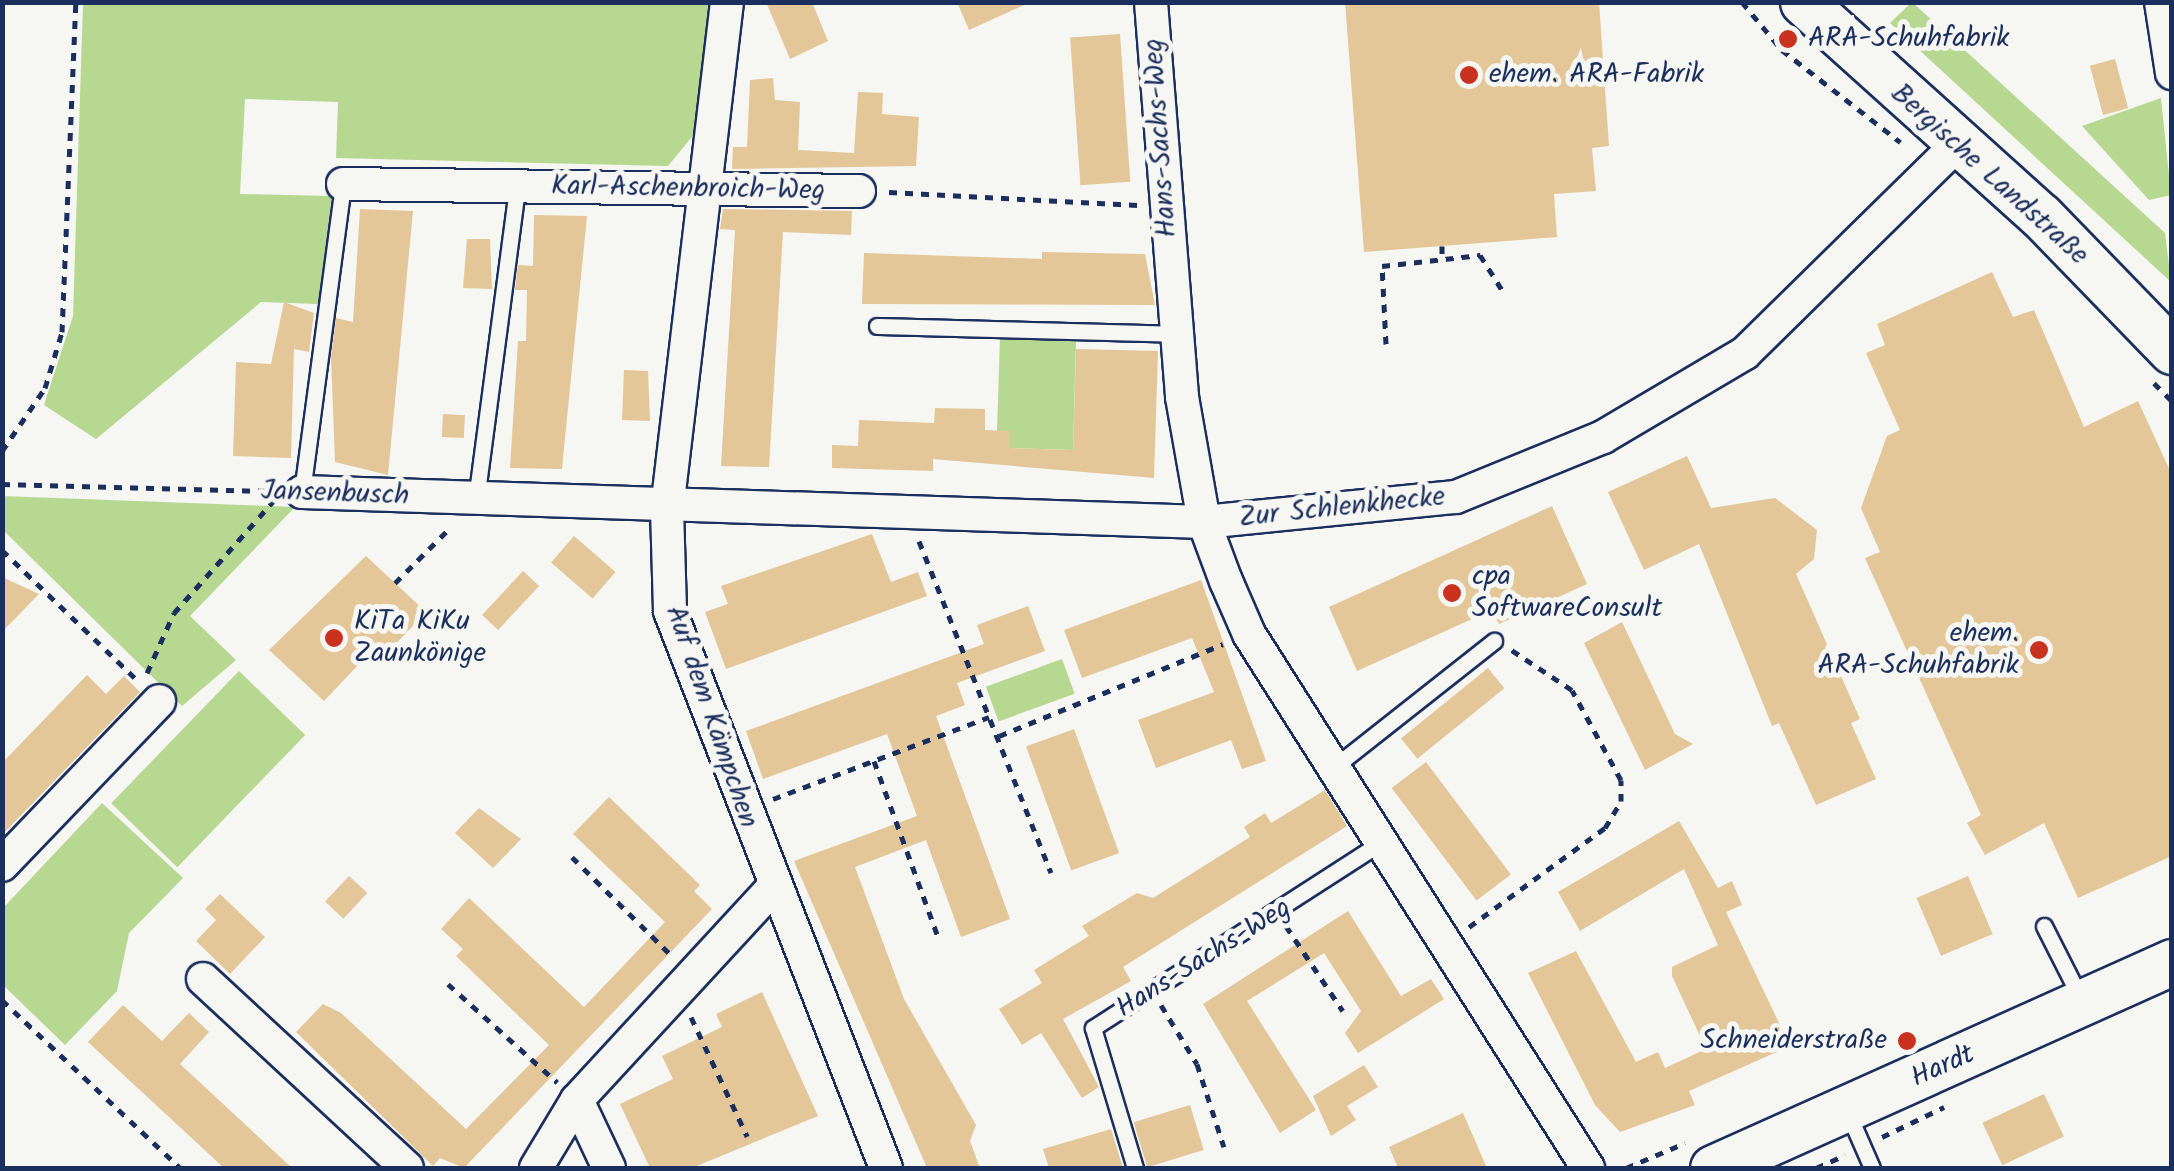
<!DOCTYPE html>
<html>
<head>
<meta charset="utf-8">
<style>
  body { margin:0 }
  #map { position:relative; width:2174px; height:1171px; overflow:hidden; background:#f6f6f2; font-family:Kalam,sans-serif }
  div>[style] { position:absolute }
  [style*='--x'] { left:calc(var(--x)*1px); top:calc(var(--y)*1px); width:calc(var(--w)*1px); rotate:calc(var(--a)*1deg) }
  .green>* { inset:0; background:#b6d891; transform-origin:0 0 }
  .building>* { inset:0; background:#e4c798; transform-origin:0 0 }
  .path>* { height:5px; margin-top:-2.5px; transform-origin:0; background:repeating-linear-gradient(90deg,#1b2f5e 0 8px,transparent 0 16px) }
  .roads { filter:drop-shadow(2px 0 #1b2f5e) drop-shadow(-2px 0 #1b2f5e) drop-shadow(0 2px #1b2f5e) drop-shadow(0 -2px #1b2f5e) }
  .lane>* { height:15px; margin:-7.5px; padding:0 7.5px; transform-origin:7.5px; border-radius:7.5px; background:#f6f6f2 }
  .street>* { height:32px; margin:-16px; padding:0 16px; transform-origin:16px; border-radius:16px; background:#f6f6f2 }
  .secondary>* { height:45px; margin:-22.5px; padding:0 22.5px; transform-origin:22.5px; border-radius:22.5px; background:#f6f6f2 }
  .dots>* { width:28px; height:28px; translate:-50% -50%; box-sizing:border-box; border:5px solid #f6f6f2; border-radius:50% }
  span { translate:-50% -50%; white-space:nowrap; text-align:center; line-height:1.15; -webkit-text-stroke:10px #f6f6f2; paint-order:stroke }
  .poi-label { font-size:28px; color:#1b2f5e }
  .left { translate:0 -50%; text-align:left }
  .right { translate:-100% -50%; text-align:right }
  .street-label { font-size:28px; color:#1b2f5e }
  .frame { position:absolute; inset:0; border:5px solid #1b2f5e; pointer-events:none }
</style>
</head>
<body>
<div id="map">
  <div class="green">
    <div style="clip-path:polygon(1912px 2px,2165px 233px,2171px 282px,1890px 23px)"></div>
    <div style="clip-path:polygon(83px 3px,712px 3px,695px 133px,668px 166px,336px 158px,338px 102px,245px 99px,240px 194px,332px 196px,318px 304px,261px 302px,96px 439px,44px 405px,73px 316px)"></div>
    <div style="clip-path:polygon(2161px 98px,2171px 195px,2149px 200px,2082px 126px)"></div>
    <div style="clip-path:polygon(1000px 338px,1076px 341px,1073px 450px,1010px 448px,997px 431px)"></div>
    <div style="clip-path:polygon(2px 496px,295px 507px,190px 616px,236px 660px,182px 706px,3px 530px)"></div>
    <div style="left:1062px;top:659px;width:37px;height:81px;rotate:70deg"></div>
    <div style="left:239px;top:671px;width:92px;height:184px;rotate:44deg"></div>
    <div style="clip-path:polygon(102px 803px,183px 878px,129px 933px,117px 991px,65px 1045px,3px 985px,3px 908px)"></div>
  </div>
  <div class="building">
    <div style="clip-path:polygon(766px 2px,812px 2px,828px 41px,790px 59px)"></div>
    <div style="clip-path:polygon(957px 2px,1031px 2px,969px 30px)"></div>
    <div style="clip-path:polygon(1345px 2px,1599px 2px,1609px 146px,1592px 148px,1596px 191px,1554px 194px,1557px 237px,1364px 252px)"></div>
    <div style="left:1120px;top:34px;width:148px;height:50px;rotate:86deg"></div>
    <div style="left:2115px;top:59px;width:51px;height:26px;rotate:75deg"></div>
    <div style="clip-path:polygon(773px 78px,775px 100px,800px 102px,798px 150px,854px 153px,858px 92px,883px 93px,882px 114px,919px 117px,916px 166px,732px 169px,733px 147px,747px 147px,750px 80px)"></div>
    <div style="clip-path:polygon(360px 209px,413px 211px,388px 475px,335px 462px,331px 357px,336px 318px,353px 322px)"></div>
    <div style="clip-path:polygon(723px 209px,852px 211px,851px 235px,783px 232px,769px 467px,721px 466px,735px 230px,720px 229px)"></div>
    <div style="clip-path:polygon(534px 215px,587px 216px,562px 469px,510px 468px,518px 341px,526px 341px,527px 290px,515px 290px,518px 265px,533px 266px)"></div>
    <div style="clip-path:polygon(467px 239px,490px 239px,492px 289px,463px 288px)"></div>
    <div style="clip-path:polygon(1042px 252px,1145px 254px,1155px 305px,862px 304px,864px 253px,1042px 259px)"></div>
    <div style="clip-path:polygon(1992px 272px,2013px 317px,2034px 310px,2084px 427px,2138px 401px,2172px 475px,2172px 856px,2078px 898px,2044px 823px,1985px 855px,1967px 823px,1981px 815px,1865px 558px,1880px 552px,1861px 508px,1887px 436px,1900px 430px,1866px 353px,1885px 345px,1877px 324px)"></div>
    <div style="clip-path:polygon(284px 302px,314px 313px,309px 352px,294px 349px,291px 458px,233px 456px,236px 362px,271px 364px)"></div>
    <div style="clip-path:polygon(1076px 349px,1158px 351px,1154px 478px,933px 459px,933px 471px,832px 468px,832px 445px,858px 446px,859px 420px,934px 423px,935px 408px,985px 409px,985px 430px,1010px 431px,1010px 448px,1073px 450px)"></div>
    <div style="clip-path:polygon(624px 370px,648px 371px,650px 421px,622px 420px)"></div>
    <div style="left:443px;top:414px;width:22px;height:23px;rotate:3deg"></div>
    <div style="clip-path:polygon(1687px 456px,1711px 508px,1775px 498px,1817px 530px,1814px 559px,1796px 574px,1860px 719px,1851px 723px,1876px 779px,1816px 805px,1779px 723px,1772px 726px,1699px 544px,1644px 570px,1608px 492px)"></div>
    <div style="clip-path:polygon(1552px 506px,1587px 584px,1499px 624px,1492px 610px,1357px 671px,1329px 607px)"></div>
    <div style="clip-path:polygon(872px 534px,891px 582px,918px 572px,927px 596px,726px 669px,705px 612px,728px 604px,721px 586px)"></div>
    <div style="left:574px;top:536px;width:55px;height:35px;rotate:41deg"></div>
    <div style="clip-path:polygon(366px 556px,426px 612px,388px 652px,379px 643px,324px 701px,269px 650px)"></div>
    <div style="left:523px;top:571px;width:22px;height:60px;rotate:43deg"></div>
    <div style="clip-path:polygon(2px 577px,39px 594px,2px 632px)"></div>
    <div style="clip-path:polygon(1201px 580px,1266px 761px,1242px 769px,1231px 740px,1156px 768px,1138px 720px,1214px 692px,1192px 638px,1082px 678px,1064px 630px)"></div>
    <div style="clip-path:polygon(1028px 606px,1045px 651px,957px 683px,965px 705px,936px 716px,1010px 919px,961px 937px,926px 840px,855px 867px,904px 999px,976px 1125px,970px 1141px,980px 1168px,927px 1168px,794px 861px,917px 816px,887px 734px,763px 779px,746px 731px,984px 644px,977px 625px)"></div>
    <div style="clip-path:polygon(1622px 622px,1675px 734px,1693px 744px,1645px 770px,1584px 643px)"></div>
    <div style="left:1488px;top:668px;width:26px;height:112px;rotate:51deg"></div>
    <div style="clip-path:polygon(87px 675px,106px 694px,124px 676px,140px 692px,2px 835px,2px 763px)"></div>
    <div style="left:1074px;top:729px;width:132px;height:51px;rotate:70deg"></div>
    <div style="left:1426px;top:762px;width:141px;height:43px;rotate:53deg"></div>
    <div style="clip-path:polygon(1325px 790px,1347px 826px,1123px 967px,1131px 981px,1063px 1019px,1099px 1087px,1082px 1098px,1041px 1033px,1022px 1045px,999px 1009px,1042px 983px,1034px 970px,1089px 936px,1082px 926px,1137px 893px,1153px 898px,1250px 837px,1244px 827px,1265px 813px,1271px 823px)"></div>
    <div style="clip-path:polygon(609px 797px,700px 885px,694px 891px,712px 909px,464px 1168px,440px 1158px,433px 1166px,296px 1032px,323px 1004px,341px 1013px,466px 1129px,549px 1045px,456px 956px,463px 949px,441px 929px,469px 898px,584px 1007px,665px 922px,573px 834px)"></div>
    <div style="clip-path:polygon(479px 808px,521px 839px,493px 868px,455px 833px)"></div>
    <div style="clip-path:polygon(1679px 821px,1718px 888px,1732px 881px,1742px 905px,1726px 912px,1790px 1046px,1689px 1091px,1695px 1105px,1620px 1132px,1595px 1105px,1528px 973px,1576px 951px,1636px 1062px,1658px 1052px,1665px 1068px,1706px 1049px,1672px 976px,1672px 967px,1718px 945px,1684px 869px,1580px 931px,1558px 892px)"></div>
    <div style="left:349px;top:876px;width:25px;height:35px;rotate:43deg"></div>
    <div style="left:1968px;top:876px;width:63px;height:56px;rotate:67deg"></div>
    <div style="clip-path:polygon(220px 894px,265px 937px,230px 974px,196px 941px,216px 920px,205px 909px)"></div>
    <div style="clip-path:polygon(1348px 911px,1401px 996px,1431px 979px,1444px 999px,1358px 1053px,1345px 1033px,1361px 1011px,1324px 953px,1247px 1001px,1316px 1110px,1280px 1133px,1203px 1004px)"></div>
    <div style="clip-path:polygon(762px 992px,818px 1116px,692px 1168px,650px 1168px,620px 1104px,673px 1079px,662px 1056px,722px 1027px,716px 1014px)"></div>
    <div style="clip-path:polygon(123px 1005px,162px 1041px,189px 1013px,209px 1032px,180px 1064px,292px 1168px,224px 1168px,88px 1042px)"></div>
    <div style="clip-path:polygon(1364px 1065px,1378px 1087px,1347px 1106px,1356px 1120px,1331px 1136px,1313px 1096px)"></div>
    <div style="left:2044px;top:1094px;width:47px;height:68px;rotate:65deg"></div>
    <div style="left:1190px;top:1105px;width:47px;height:59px;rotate:73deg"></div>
    <div style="clip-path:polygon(1463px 1113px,1487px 1168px,1398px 1168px,1389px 1147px)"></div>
    <div style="clip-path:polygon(1111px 1129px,1123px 1168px,1049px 1168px,1043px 1149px)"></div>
  </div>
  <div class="path">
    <div style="--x:1742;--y:2;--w:62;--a:50.2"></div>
    <div style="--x:1782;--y:50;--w:150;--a:37.9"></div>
    <div style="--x:889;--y:192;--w:249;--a:3"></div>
    <div style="--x:1442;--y:246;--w:14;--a:90"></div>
    <div style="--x:1386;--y:344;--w:78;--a:-92.9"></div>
    <div style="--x:1382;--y:266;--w:99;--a:-6.4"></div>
    <div style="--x:1480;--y:255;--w:41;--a:57.8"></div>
    <div style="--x:2154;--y:383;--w:25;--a:45"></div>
    <div style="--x:2;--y:451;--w:76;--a:-55.7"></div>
    <div style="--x:45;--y:388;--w:59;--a:-73.1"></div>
    <div style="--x:62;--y:332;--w:330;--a:-87.6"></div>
    <div style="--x:2;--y:484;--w:272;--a:1.5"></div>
    <div style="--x:919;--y:541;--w:357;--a:68.3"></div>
    <div style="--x:2;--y:550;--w:190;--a:43.9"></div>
    <div style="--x:395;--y:583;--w:78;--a:-45"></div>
    <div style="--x:147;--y:673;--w:66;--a:-65.8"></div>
    <div style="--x:174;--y:613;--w:154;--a:-48.4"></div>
    <div style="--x:999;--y:736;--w:242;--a:-22.3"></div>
    <div style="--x:874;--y:761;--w:187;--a:70"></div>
    <div style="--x:773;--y:799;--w:231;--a:-20.8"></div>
    <div style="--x:572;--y:857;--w:141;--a:44.7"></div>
    <div style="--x:1286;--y:926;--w:102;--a:56.2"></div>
    <div style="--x:1469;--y:927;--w:168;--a:-36.1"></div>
    <div style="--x:1605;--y:828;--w:31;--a:-59"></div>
    <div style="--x:1621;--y:801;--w:21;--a:-90"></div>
    <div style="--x:1621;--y:780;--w:102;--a:-118.6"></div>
    <div style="--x:1572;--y:690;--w:74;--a:-146.5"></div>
    <div style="--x:448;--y:984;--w:147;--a:42"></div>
    <div style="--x:2;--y:1000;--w:245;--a:43.3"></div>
    <div style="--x:1161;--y:1005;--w:69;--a:58.6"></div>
    <div style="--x:1197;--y:1064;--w:87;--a:72"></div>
    <div style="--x:691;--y:1017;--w:132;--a:64.8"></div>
    <div style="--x:1882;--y:1137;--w:69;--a:-25.8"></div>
    <div style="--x:1626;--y:1168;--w:64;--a:-23"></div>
    <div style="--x:1816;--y:1168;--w:32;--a:-24"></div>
  </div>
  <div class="roads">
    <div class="lane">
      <div style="--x:877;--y:326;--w:299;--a:1.5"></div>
      <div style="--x:302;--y:492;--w:311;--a:-82.4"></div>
      <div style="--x:476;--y:500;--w:316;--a:-82.5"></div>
      <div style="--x:1338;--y:764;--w:199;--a:-38.3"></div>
      <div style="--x:2044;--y:926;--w:82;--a:63.1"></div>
      <div style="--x:1848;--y:1113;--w:60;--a:66.4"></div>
      <div style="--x:1135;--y:1168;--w:146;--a:-106.7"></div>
      <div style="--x:1093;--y:1028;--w:344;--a:-32.8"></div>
    </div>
    <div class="street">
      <div style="--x:727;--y:2;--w:511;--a:96.75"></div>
      <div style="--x:667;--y:509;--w:102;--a:88.3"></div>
      <div style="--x:670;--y:611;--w:597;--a:68.8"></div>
      <div style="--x:1151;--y:2;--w:396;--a:85.5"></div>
      <div style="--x:1182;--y:397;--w:127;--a:80"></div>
      <div style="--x:1204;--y:522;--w:63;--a:69.6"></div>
      <div style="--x:1226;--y:581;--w:58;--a:66.5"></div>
      <div style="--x:1249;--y:634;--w:633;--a:57.59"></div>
      <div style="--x:2161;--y:2;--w:72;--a:81.2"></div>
      <div style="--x:343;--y:184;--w:516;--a:0.78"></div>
      <div style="--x:302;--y:492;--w:902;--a:1.9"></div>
      <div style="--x:1204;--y:522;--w:253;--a:-5.7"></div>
      <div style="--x:1456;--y:497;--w:159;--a:-22.2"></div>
      <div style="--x:1603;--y:437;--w:165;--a:-30.6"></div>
      <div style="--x:1745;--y:353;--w:297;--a:-44.5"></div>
      <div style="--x:2;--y:865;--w:227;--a:-46.2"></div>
      <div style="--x:203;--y:979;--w:278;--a:42.8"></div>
      <div style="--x:577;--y:1100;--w:75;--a:64.8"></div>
      <div style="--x:536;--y:1168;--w:79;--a:-58.9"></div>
      <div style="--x:577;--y:1100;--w:287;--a:-47.3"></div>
    </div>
    <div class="secondary">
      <div style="--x:1803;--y:2;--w:320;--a:42"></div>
      <div style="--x:2041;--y:216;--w:188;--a:45.9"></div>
      <div style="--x:1713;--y:1168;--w:503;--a:-24.17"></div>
    </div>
  </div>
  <div class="dots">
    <div style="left:1788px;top:39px;background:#c8321e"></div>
    <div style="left:1469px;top:75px;background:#c8321e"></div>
    <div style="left:1452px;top:593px;background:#c8321e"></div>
    <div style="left:334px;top:638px;background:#c8321e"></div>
    <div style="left:2039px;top:650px;background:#c8321e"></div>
    <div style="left:1907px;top:1041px;background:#c8321e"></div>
  </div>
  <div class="poi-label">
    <span class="left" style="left:1808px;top:39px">ARA-Schuhfabrik</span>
    <span class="left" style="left:1489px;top:75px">ehem. ARA-Fabrik</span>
    <span class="left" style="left:1472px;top:593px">cpa<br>SoftwareConsult</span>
    <span class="left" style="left:354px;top:638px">KiTa KiKu<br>Zaunkönige</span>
    <span class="right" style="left:2019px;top:650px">ehem.<br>ARA-Schuhfabrik</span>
    <span class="right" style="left:1887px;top:1041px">Schneiderstraße</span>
  </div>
  <div class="street-label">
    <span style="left:1161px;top:138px;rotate:-94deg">Hans-Sachs-Weg</span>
    <span style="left:1989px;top:175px;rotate:42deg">Bergische Landstraße</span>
    <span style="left:688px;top:189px;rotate:1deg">Karl-Aschenbroich-Weg</span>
    <span style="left:335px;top:494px;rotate:2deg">Jansenbusch</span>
    <span style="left:1342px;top:508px;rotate:-6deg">Zur Schlenkhecke</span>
    <span style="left:711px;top:717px;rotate:71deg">Auf dem Kämpchen</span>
    <span style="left:1204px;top:959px;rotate:-32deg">Hans-Sachs-Weg</span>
    <span style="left:1943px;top:1067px;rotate:-24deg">Hardt</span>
  </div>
  <div class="frame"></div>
</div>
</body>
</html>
